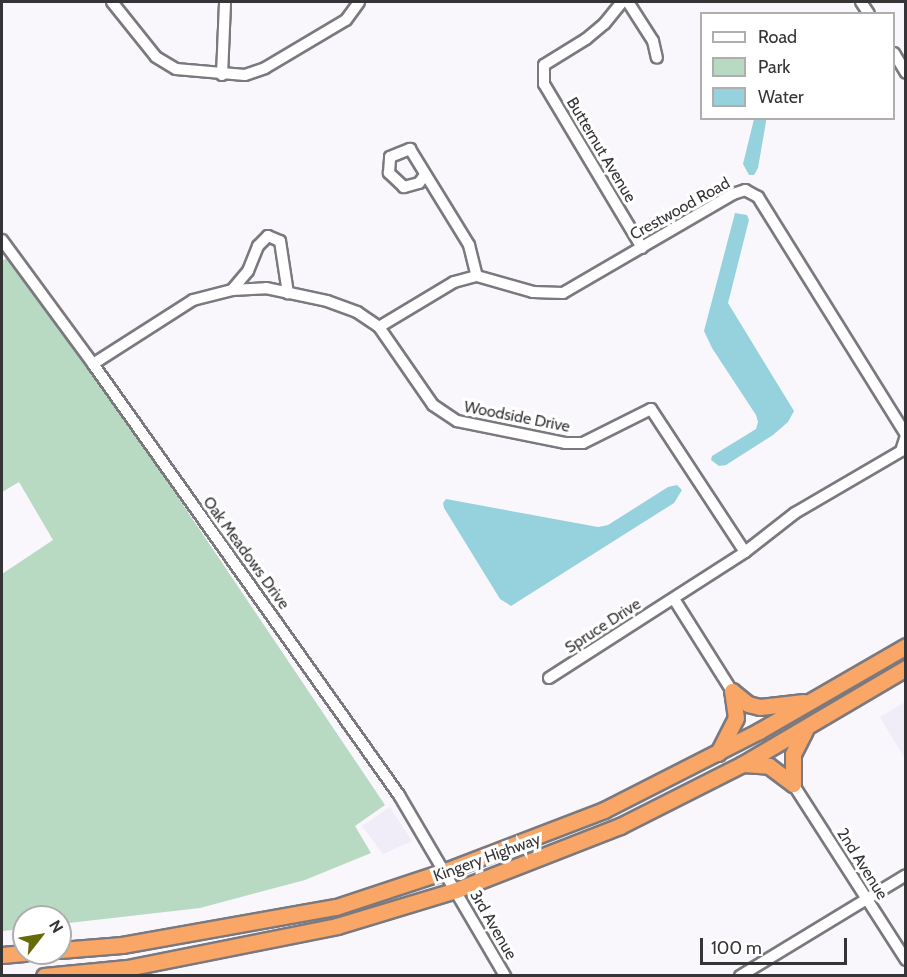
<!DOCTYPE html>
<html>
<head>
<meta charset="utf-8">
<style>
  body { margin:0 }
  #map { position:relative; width:907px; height:977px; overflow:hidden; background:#f9f7fc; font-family:Cabin,sans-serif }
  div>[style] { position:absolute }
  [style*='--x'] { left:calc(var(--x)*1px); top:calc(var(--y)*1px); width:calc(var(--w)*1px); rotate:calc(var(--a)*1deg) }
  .built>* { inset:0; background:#f0ecf8 }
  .green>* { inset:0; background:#b8d9c2 }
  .water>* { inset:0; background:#96d2dd }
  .roads { filter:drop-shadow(2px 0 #7b797e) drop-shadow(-2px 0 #7b797e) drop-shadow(0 2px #7b797e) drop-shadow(0 -2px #7b797e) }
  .minor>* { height:10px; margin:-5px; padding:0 5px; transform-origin:5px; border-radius:5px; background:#fff }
  .highway>* { height:15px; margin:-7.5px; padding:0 7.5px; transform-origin:7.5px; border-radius:7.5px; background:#f9a666 }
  span { translate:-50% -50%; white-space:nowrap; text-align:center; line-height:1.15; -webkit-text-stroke:6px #fff; paint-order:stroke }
  .street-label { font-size:16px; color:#353537 }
  .frame { position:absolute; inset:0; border:3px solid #353537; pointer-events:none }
  .legend { position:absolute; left:700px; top:12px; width:195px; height:108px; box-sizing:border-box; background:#fff; border:2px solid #aeaeaf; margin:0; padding:8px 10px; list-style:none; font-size:18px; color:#353537 }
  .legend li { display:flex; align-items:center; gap:12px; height:30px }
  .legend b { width:30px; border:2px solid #aeaeaf }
  .north { position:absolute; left:12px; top:905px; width:60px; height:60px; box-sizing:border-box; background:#fff; border:2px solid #aeaeaf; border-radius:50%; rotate:59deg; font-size:16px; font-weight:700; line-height:24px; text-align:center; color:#353537 }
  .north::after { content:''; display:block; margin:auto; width:21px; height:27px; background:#686a09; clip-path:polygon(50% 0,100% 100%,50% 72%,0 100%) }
  .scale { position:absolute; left:700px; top:938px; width:147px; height:27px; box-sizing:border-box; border:3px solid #353537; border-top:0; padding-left:8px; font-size:18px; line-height:21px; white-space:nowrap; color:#353537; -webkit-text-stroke:4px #fff; paint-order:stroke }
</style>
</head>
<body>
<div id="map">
  <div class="built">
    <div style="clip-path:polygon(905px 702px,905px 759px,880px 717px)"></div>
    <div style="clip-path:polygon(390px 807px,412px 841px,383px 854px,362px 826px)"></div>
  </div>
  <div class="green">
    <div style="clip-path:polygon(10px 256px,140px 441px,385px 805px,355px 826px,371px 853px,305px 880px,200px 908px,60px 924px,60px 917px,24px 917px,24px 929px,2px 931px,2px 574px,53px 540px,19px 482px,2px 492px,2px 261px)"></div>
  </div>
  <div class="water">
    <div style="clip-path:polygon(754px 119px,766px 119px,766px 122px,758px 168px,754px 175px,749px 175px,743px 164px)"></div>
    <div style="clip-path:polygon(735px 213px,747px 215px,749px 220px,728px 303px,794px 411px,788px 422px,773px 435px,726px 465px,719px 466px,711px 460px,712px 456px,756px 429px,758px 422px,756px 415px,712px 348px,704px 331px)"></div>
    <div style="clip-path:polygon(677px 485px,682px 490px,674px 503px,511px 606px,500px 599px,444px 508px,443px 503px,446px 499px,598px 527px,608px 525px,668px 487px)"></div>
  </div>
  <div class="roads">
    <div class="minor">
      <div style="--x:112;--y:2;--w:70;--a:51.3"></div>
      <div style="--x:156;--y:57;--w:23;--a:31"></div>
      <div style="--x:176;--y:69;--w:69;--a:5"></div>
      <div style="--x:245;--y:75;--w:21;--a:-19"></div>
      <div style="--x:265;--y:68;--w:94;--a:-30.7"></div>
      <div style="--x:346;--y:20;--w:22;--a:-54"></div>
      <div style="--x:622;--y:2;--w:28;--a:129"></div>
      <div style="--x:604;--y:24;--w:23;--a:140"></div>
      <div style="--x:586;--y:39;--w:49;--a:148.2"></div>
      <div style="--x:544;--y:65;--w:19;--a:90"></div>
      <div style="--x:544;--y:84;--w:191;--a:59.1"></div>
      <div style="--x:628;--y:2;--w:46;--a:57.3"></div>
      <div style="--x:653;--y:41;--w:17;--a:77"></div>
      <div style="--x:861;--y:2;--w:14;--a:56"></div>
      <div style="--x:894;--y:53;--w:23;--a:59"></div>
      <div style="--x:222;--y:75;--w:73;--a:-87.6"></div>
      <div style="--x:425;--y:175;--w:10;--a:127"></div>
      <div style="--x:419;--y:183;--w:16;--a:165"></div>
      <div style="--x:404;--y:187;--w:21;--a:-137"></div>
      <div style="--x:389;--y:173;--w:16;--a:-86"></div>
      <div style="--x:390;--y:157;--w:22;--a:-22"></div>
      <div style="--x:410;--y:149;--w:113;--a:58.4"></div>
      <div style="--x:469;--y:245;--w:32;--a:76"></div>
      <div style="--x:2;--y:240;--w:154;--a:53.7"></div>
      <div style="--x:93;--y:364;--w:529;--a:54.63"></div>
      <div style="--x:399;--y:795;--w:210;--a:59.6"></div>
      <div style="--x:232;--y:290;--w:25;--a:-50"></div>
      <div style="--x:248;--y:271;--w:27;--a:-68"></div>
      <div style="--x:258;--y:246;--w:14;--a:-45"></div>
      <div style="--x:268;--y:236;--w:13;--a:23"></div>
      <div style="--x:280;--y:241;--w:53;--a:81.3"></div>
      <div style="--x:379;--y:327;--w:87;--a:-31"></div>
      <div style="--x:454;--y:282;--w:24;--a:-15"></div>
      <div style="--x:477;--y:276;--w:58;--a:15.9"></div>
      <div style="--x:533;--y:292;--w:30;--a:2"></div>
      <div style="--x:563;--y:293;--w:197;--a:-30.2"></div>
      <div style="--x:733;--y:194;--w:13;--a:-18"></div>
      <div style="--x:745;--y:190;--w:15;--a:28"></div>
      <div style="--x:758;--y:197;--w:280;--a:58.1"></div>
      <div style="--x:93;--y:364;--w:119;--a:-32.6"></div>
      <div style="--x:193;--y:300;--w:40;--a:-14.4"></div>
      <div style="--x:232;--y:290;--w:34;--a:-3"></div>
      <div style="--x:266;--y:288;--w:62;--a:12"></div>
      <div style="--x:327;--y:301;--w:32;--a:20"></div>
      <div style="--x:357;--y:312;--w:27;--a:34"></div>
      <div style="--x:379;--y:327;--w:95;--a:55.3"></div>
      <div style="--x:433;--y:405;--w:29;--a:34"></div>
      <div style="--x:457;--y:421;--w:110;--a:11.5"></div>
      <div style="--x:565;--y:443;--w:18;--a:0"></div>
      <div style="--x:583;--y:443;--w:76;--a:-26.6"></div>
      <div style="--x:651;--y:409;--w:171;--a:56.7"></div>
      <div style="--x:674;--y:599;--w:109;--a:57.8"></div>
      <div style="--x:549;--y:678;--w:233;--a:-32.7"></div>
      <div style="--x:745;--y:552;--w:63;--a:-38"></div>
      <div style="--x:795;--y:513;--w:123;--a:-30.3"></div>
      <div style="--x:901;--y:451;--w:16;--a:-72"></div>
      <div style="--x:793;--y:784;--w:209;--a:57.3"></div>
      <div style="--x:740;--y:976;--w:194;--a:-31.3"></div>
    </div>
    <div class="highway">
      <div style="--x:732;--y:691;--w:21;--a:39"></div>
      <div style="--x:748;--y:704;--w:12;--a:14"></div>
      <div style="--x:760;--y:707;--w:44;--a:-6.5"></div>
      <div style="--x:718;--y:753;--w:39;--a:-63"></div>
      <div style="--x:736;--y:718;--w:27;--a:-98"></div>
      <div style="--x:743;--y:764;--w:26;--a:4"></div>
      <div style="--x:769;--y:766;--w:30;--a:37"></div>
      <div style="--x:793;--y:784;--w:30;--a:-90"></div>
      <div style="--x:793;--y:754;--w:27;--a:-63"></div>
      <div style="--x:60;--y:950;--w:62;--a:-4.6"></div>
      <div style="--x:122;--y:945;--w:217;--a:-10.1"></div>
      <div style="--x:336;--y:907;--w:115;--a:-18.3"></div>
      <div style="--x:445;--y:871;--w:170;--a:-21"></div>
      <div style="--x:604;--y:810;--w:174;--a:-27"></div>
      <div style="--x:759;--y:731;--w:170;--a:-30"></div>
      <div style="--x:2;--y:955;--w:22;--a:-5"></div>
      <div style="--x:44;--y:976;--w:83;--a:-5.5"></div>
      <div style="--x:127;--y:968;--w:214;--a:-11.3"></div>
      <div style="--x:337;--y:926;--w:124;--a:-16.8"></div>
      <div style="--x:456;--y:890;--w:176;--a:-21.3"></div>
      <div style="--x:620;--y:826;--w:138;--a:-26.8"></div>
      <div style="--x:743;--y:764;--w:189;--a:-30.5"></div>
    </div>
  </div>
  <div class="street-label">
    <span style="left:601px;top:150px;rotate:59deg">Butternut Avenue</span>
    <span style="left:680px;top:209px;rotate:-29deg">Crestwood Road</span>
    <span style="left:517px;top:417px;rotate:11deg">Woodside Drive</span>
    <span style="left:246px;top:553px;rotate:54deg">Oak Meadows Drive</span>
    <span style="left:603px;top:626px;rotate:-33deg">Spruce Drive</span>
    <span style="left:487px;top:858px;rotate:-20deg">Kingery Highway</span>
    <span style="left:862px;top:864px;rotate:58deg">2nd Avenue</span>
    <span style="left:493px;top:925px;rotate:60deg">3rd Avenue</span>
  </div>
  <div class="frame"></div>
  <ul class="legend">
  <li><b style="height:8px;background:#fff"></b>Road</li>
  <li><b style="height:16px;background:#b8d9c2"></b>Park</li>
  <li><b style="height:16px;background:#96d2dd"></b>Water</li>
  </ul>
  <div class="north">N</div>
  <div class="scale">100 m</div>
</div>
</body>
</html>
